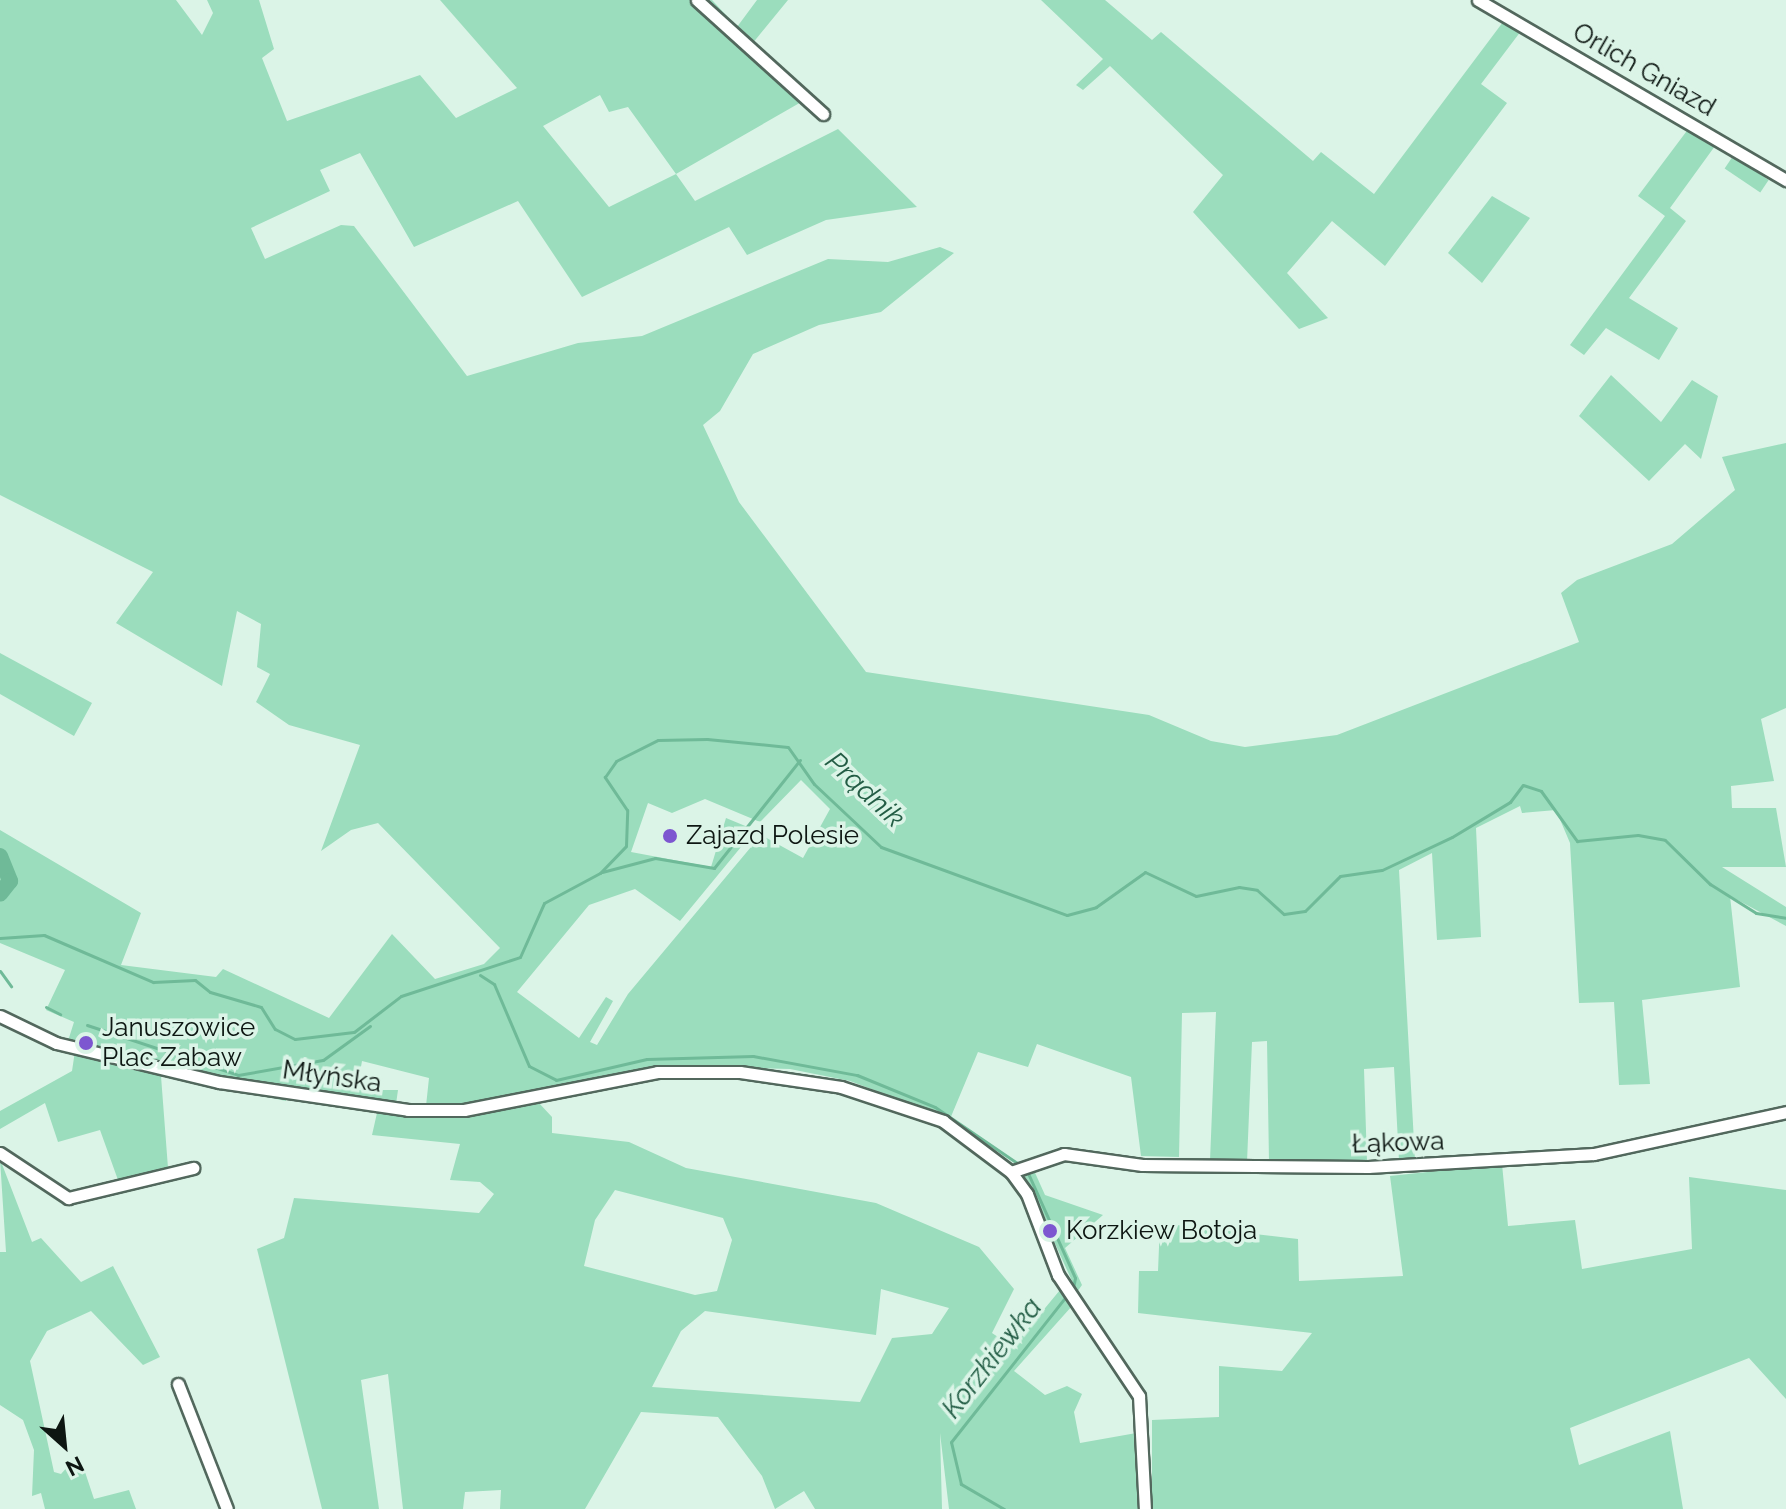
<!DOCTYPE html>
<html>
<head>
<meta charset="utf-8">
<style>
  body { margin:0 }
  #map { position:relative; width:1786px; height:1509px; overflow:hidden; background:#dbf4e7; font-family:Raleway,sans-serif }
  div>[style] { position:absolute }
  [style*='--x'] { left:calc(var(--x)*1px); top:calc(var(--y)*1px); width:calc(var(--w)*1px); rotate:calc(var(--a)*1deg) }
  .green>* { inset:0; background:#9bddbd; transform-origin:0 0 }
  .stream>* { height:3px; margin:-1.5px; padding:0 1.5px; transform-origin:1.5px; border-radius:1.5px; background:#6fba98 }
  .river>* { height:16px; margin:-8px; padding:0 8px; transform-origin:8px; border-radius:8px; background:#6fba98 }
  .roads { filter:drop-shadow(2px 0 #52685d) drop-shadow(-2px 0 #52685d) drop-shadow(0 2px #52685d) drop-shadow(0 -2px #52685d) }
  .minor>* { height:11px; margin:-5.5px; padding:0 5.5px; transform-origin:5.5px; border-radius:5.5px; background:#fff }
  .dots>* { width:22px; height:22px; translate:-50% -50%; box-sizing:border-box; border:4px solid #dbf4e7; border-radius:50% }
  span { translate:-50% -50%; white-space:nowrap; text-align:center; line-height:1.15; -webkit-text-stroke:7px #dbf4e7; paint-order:stroke }
  .street-label { font-size:26px; color:#0d1612 }
  .poi-label { font-size:26px; color:#0d1612 }
  .left { translate:0 -50%; text-align:left }
  .water-label { font-size:28px; color:#235d45; font-style:italic }
  .north { position:absolute; left:24px; top:1405px; width:80px; height:80px; -webkit-text-stroke:6px #dbf4e7; paint-order:stroke; rotate:153deg; font-size:22px; font-weight:700; line-height:32px; text-align:center; color:#0d1612 }
  .north::after { content:''; display:block; margin:auto; width:28px; height:36px; background:#0d1612; clip-path:polygon(50% 0,100% 100%,50% 72%,0 100%) }
</style>
</head>
<body>
<div id="map">
  <div class="green">
    <div style="clip-path:polygon(evenodd,0 0,176px 0,202px 35px,213px 13px,207px 0,259px 0,274px 49px,262px 58px,287px 121px,420px 75px,456px 118px,517px 88px,440px 0,712px 0,737px 27px,757px 0,788px 0,752px 44px,810px 97px,676px 174px,695px 201px,838px 129px,917px 207px,826px 220px,747px 255px,729px 227px,582px 297px,518px 201px,414px 247px,360px 153px,320px 170px,330px 191px,251px 228px,265px 259px,341px 225px,354px 226px,467px 376px,578px 343px,642px 336px,828px 259px,888px 262px,940px 247px,954px 253px,881px 312px,819px 325px,753px 354px,720px 411px,703px 425px,739px 502px,866px 672px,1149px 715px,1211px 741px,1245px 747px,1337px 735px,1579px 642px,1561px 593px,1577px 580px,1672px 544px,1735px 490px,1722px 457px,1786px 443px,1786px 708px,1761px 719px,1774px 781px,1731px 786px,1732px 808px,1776px 808px,1786px 867px,1722px 867px,1786px 907px,1786px 926px,1730px 896px,1740px 987px,1642px 1000px,1650px 1084px,1619px 1085px,1614px 1002px,1579px 1003px,1570px 843px,1556px 810px,1522px 813px,1520px 806px,1476px 828px,1481px 937px,1437px 940px,1432px 853px,1399px 870px,1415px 1160px,1399px 1161px,1394px 1067px,1364px 1069px,1367px 1162px,1269px 1162px,1267px 1041px,1252px 1042px,1247px 1162px,1210px 1161px,1216px 1012px,1182px 1013px,1179px 1157px,1141px 1156px,1131px 1077px,1037px 1044px,1028px 1067px,978px 1052px,950px 1119px,850px 1081px,790px 1069px,672px 1066px,466px 1107px,426px 1106px,429px 1078px,362px 1061px,357px 1090px,398px 1090px,396px 1104px,219px 1076px,68px 1041px,74px 1022px,46px 1010px,65px 970px,0 943px,0 830px,141px 913px,121px 965px,216px 977px,223px 969px,329px 1018px,392px 934px,435px 979px,484px 964px,500px 948px,378px 823px,351px 830px,321px 851px,360px 745px,289px 725px,256px 702px,270px 674px,257px 667px,261px 624px,237px 611px,222px 686px,116px 623px,153px 572px,0 495px,0 0,600px 95px,609px 112px,628px 107px,676px 174px,609px 207px,543px 126px,600px 95px,0 0,801px 780px,830px 809px,803px 858px,761px 835px,628px 994px,597px 1045px,590px 1042px,613px 1001px,606px 997px,579px 1038px,517px 992px,589px 905px,635px 889px,680px 921px,755px 830px,726px 818px,711px 867px,631px 852px,648px 803px,672px 813px,705px 799px,760px 822px,801px 780px)"></div>
    <div style="clip-path:polygon(1041px 0,1105px 0,1152px 40px,1161px 32px,1313px 161px,1321px 152px,1374px 194px,1503px 22px,1521px 31px,1481px 84px,1507px 103px,1385px 266px,1332px 221px,1287px 273px,1328px 318px,1299px 329px,1193px 212px,1223px 175px,1110px 66px,1083px 90px,1076px 85px,1103px 59px)"></div>
    <div style="clip-path:polygon(1689px 128px,1715px 146px,1670px 208px,1686px 221px,1629px 298px,1678px 328px,1659px 360px,1606px 328px,1584px 355px,1570px 345px,1665px 216px,1638px 196px)"></div>
    <div style="left:1733px;top:156px;width:43px;height:15px;rotate:34deg"></div>
    <div style="clip-path:polygon(1492px 196px,1530px 218px,1482px 283px,1448px 253px)"></div>
    <div style="clip-path:polygon(1611px 375px,1661px 422px,1692px 380px,1718px 396px,1701px 459px,1685px 444px,1649px 481px,1579px 416px)"></div>
    <div style="clip-path:polygon(0 653px,92px 703px,74px 736px,0 694px)"></div>
    <div style="clip-path:polygon(75px 1051px,286px 1098px,286px 1101px,161px 1076px,168px 1168px,118px 1180px,100px 1130px,58px 1142px,45px 1103px,0 1129px,0 1111px,72px 1071px)"></div>
    <div style="clip-path:polygon(evenodd,538px 1102px,552px 1117px,552px 1133px,629px 1142px,686px 1168px,876px 1203px,979px 1247px,1014px 1289px,992px 1333px,1013px 1347px,1060px 1290px,1072px 1306px,1014px 1371px,1045px 1395px,1067px 1386px,1082px 1394px,1074px 1412px,1080px 1443px,1142px 1432px,1139px 1509px,949px 1509px,940px 1433px,942px 1509px,815px 1509px,804px 1491px,775px 1509px,762px 1476px,718px 1417px,641px 1412px,585px 1509px,500px 1509px,501px 1490px,465px 1492px,463px 1509px,403px 1509px,388px 1374px,361px 1380px,379px 1509px,322px 1509px,257px 1249px,284px 1238px,294px 1198px,479px 1213px,494px 1194px,480px 1182px,450px 1180px,460px 1144px,372px 1135px,377px 1113px,462px 1116px,538px 1102px,615px 1190px,723px 1218px,732px 1240px,717px 1291px,695px 1295px,584px 1266px,595px 1220px,615px 1190px,538px 1102px,881px 1289px,949px 1308px,932px 1334px,892px 1338px,860px 1402px,652px 1387px,681px 1331px,705px 1311px,876px 1335px,881px 1289px)"></div>
    <div style="clip-path:polygon(0 1159px,32px 1242px,41px 1238px,81px 1282px,113px 1266px,160px 1357px,143px 1365px,91px 1311px,47px 1331px,30px 1361px,54px 1472px,61px 1474px,79px 1454px,94px 1499px,129px 1490px,136px 1509px,45px 1509px,41px 1493px,32px 1496px,34px 1450px,23px 1420px,0 1405px,0 1252px,6px 1252px)"></div>
    <div style="clip-path:polygon(1502px 1164px,1508px 1226px,1575px 1220px,1582px 1269px,1692px 1249px,1689px 1177px,1786px 1190px,1786px 1399px,1749px 1358px,1570px 1428px,1579px 1465px,1670px 1431px,1683px 1509px,1152px 1509px,1152px 1420px,1219px 1417px,1219px 1366px,1282px 1371px,1312px 1333px,1138px 1313px,1139px 1271px,1158px 1271px,1160px 1223px,1298px 1239px,1299px 1281px,1403px 1276px,1390px 1176px)"></div>
    <div style="clip-path:polygon(1032px 1166px,1045px 1195px,1103px 1215px,1065px 1248px,1082px 1285px,1077px 1292px,1023px 1173px)"></div>
  </div>
  <div class="stream">
    <div style="--x:602;--y:872;--w:55;--a:-14.8"></div>
    <div style="--x:655;--y:858;--w:60;--a:9.6"></div>
    <div style="--x:714;--y:868;--w:138;--a:-51.5"></div>
    <div style="--x:0;--y:938;--w:44;--a:-3.9"></div>
    <div style="--x:44;--y:935;--w:119;--a:23.3"></div>
    <div style="--x:153;--y:982;--w:42;--a:-2.7"></div>
    <div style="--x:195;--y:980;--w:19;--a:39"></div>
    <div style="--x:210;--y:992;--w:53;--a:16.4"></div>
    <div style="--x:261;--y:1007;--w:26;--a:58"></div>
    <div style="--x:275;--y:1029;--w:22;--a:27"></div>
    <div style="--x:295;--y:1039;--w:59;--a:-6.8"></div>
    <div style="--x:354;--y:1032;--w:59;--a:-37.5"></div>
    <div style="--x:401;--y:996;--w:125;--a:-18.1"></div>
    <div style="--x:520;--y:957;--w:59;--a:-66"></div>
    <div style="--x:544;--y:903;--w:64;--a:-28.2"></div>
    <div style="--x:600;--y:873;--w:37;--a:-46"></div>
    <div style="--x:626;--y:846;--w:36;--a:-88"></div>
    <div style="--x:627;--y:810;--w:40;--a:-124"></div>
    <div style="--x:605;--y:777;--w:19;--a:-55"></div>
    <div style="--x:616;--y:761;--w:47;--a:-26.6"></div>
    <div style="--x:658;--y:740;--w:49;--a:-1.2"></div>
    <div style="--x:707;--y:739;--w:81;--a:5.6"></div>
    <div style="--x:788;--y:747;--w:45;--a:54.9"></div>
    <div style="--x:814;--y:784;--w:92;--a:43.2"></div>
    <div style="--x:881;--y:847;--w:198;--a:20.1"></div>
    <div style="--x:1067;--y:915;--w:30;--a:-15"></div>
    <div style="--x:1096;--y:907;--w:60;--a:-35.5"></div>
    <div style="--x:1145;--y:872;--w:56;--a:25.2"></div>
    <div style="--x:1196;--y:896;--w:44;--a:-11.8"></div>
    <div style="--x:1239;--y:887;--w:18;--a:9"></div>
    <div style="--x:1257;--y:890;--w:36;--a:42"></div>
    <div style="--x:1284;--y:914;--w:21;--a:-8"></div>
    <div style="--x:1305;--y:911;--w:49;--a:-45"></div>
    <div style="--x:1340;--y:876;--w:42;--a:-8.1"></div>
    <div style="--x:1382;--y:870;--w:77;--a:-25.2"></div>
    <div style="--x:1452;--y:837;--w:68;--a:-31.1"></div>
    <div style="--x:1510;--y:802;--w:21;--a:-53"></div>
    <div style="--x:1523;--y:785;--w:19;--a:18"></div>
    <div style="--x:1541;--y:791;--w:62;--a:54.2"></div>
    <div style="--x:1577;--y:841;--w:61;--a:-5.6"></div>
    <div style="--x:1638;--y:835;--w:27;--a:10"></div>
    <div style="--x:1665;--y:840;--w:63;--a:44.4"></div>
    <div style="--x:1710;--y:884;--w:54;--a:32.2"></div>
    <div style="--x:1756;--y:913;--w:30;--a:9"></div>
    <div style="--x:0;--y:971;--w:19;--a:54"></div>
    <div style="--x:480;--y:975;--w:17;--a:33"></div>
    <div style="--x:494;--y:984;--w:89;--a:66.9"></div>
    <div style="--x:529;--y:1066;--w:30;--a:27"></div>
    <div style="--x:556;--y:1080;--w:93;--a:-13"></div>
    <div style="--x:647;--y:1059;--w:106;--a:-1.6"></div>
    <div style="--x:753;--y:1056;--w:106;--a:10.4"></div>
    <div style="--x:857;--y:1075;--w:84;--a:22.3"></div>
    <div style="--x:935;--y:1107;--w:99;--a:34.3"></div>
    <div style="--x:46;--y:1007;--w:16;--a:27"></div>
    <div style="--x:87;--y:1025;--w:159;--a:18.3"></div>
    <div style="--x:238;--y:1075;--w:86;--a:-10"></div>
    <div style="--x:323;--y:1060;--w:58;--a:-35.9"></div>
    <div style="--x:1027;--y:1171;--w:117;--a:65.8"></div>
    <div style="--x:1075;--y:1278;--w:10;--a:101"></div>
    <div style="--x:1004;--y:1509;--w:50;--a:-149.8"></div>
    <div style="--x:961;--y:1484;--w:43;--a:-103.4"></div>
    <div style="--x:951;--y:1442;--w:182;--a:-51.7"></div>
  </div>
  <div class="river">
    <div style="--x:0;--y:856;--w:27;--a:68"></div>
    <div style="--x:10;--y:881;--w:16;--a:128"></div>
  </div>
  <div class="roads">
    <div class="minor">
      <div style="--x:697;--y:0;--w:170;--a:42.1"></div>
      <div style="--x:1478;--y:0;--w:357;--a:30.3"></div>
      <div style="--x:0;--y:1016;--w:62;--a:25.7"></div>
      <div style="--x:56;--y:1043;--w:168;--a:13.5"></div>
      <div style="--x:219;--y:1082;--w:191;--a:8.4"></div>
      <div style="--x:408;--y:1110;--w:56;--a:0"></div>
      <div style="--x:464;--y:1110;--w:197;--a:-11.1"></div>
      <div style="--x:657;--y:1072;--w:83;--a:0"></div>
      <div style="--x:740;--y:1072;--w:102;--a:8.4"></div>
      <div style="--x:841;--y:1087;--w:108;--a:18.4"></div>
      <div style="--x:943;--y:1121;--w:85;--a:36.9"></div>
      <div style="--x:1011;--y:1172;--w:27;--a:54"></div>
      <div style="--x:1027;--y:1194;--w:87;--a:69.1"></div>
      <div style="--x:1058;--y:1275;--w:146;--a:56.2"></div>
      <div style="--x:1139;--y:1396;--w:113;--a:87"></div>
      <div style="--x:0;--y:1153;--w:82;--a:33.5"></div>
      <div style="--x:68;--y:1198;--w:129;--a:-13.5"></div>
      <div style="--x:1011;--y:1172;--w:56;--a:-18.8"></div>
      <div style="--x:1064;--y:1154;--w:79;--a:8"></div>
      <div style="--x:1142;--y:1165;--w:226;--a:0.5"></div>
      <div style="--x:1368;--y:1167;--w:226;--a:-3.3"></div>
      <div style="--x:1594;--y:1154;--w:197;--a:-12.3"></div>
      <div style="--x:178;--y:1384;--w:134;--a:68.6"></div>
    </div>
  </div>
  <div class="dots">
    <div style="left:670px;top:836px;background:#7d56d0"></div>
    <div style="left:86px;top:1043px;background:#7d56d0"></div>
    <div style="left:1050px;top:1231px;background:#7d56d0"></div>
  </div>
  <div class="street-label">
    <span style="left:1644px;top:70px;rotate:30deg">Orlich Gniazd</span>
    <span style="left:332px;top:1077px;rotate:8deg">Młyńska</span>
    <span style="left:1398px;top:1143px;rotate:-2deg">Łąkowa</span>
  </div>
  <div class="poi-label">
    <span class="left" style="left:686px;top:836px">Zajazd Polesie</span>
    <span class="left" style="left:102px;top:1043px">Januszowice<br>Plac Zabaw</span>
    <span class="left" style="left:1066px;top:1231px">Korzkiew Botoja</span>
  </div>
  <div class="water-label">
    <span style="left:865px;top:790px;rotate:43deg">Prądnik</span>
    <span style="left:992px;top:1358px;rotate:-52deg">Korzkiewka</span>
  </div>
  <div class="north">N</div>
</div>
</body>
</html>
